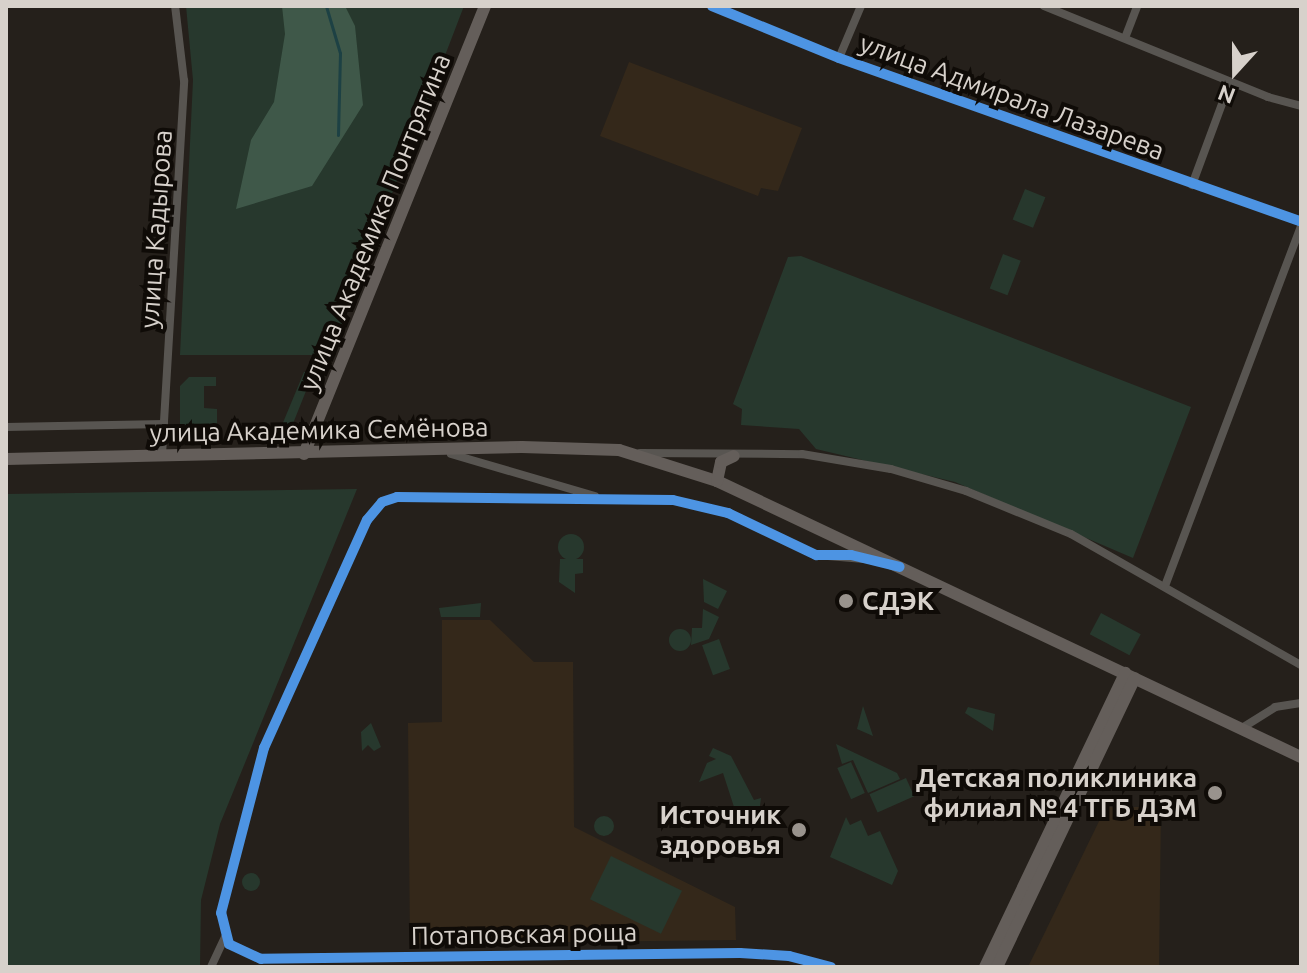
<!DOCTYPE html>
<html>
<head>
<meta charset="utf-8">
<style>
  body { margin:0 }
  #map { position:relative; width:1307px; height:973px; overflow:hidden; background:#25201b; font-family:Ubuntu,sans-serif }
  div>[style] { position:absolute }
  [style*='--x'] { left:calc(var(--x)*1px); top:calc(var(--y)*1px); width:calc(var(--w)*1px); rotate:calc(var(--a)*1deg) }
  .built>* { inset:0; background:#34281a }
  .green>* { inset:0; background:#27382d; transform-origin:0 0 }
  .round { border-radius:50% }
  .forest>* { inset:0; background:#3f5849 }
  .stream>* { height:3px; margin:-1.5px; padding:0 1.5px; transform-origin:1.5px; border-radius:1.5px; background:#1d4144 }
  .street>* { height:8px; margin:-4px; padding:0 4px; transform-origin:4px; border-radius:4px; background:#585551 }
  .secondary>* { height:12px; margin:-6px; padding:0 6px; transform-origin:6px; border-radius:6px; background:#645e5a }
  .cycleway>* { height:10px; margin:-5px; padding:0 5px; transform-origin:5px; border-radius:5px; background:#4d94e3 }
  .dots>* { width:22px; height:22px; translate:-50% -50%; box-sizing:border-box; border:4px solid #0f0b07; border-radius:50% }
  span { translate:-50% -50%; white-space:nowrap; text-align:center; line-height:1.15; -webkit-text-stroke:8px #0f0b07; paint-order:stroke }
  .street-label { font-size:26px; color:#d7d1cb }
  .poi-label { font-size:26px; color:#d7d1cb; font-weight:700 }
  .left { translate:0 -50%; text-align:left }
  .right { translate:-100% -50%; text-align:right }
  .frame { position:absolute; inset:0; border:8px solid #d7d1cb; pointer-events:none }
  .north { position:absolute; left:1195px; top:32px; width:80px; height:80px; -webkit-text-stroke:6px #0f0b07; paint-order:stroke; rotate:201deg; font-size:22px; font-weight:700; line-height:32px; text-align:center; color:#d7d1cb }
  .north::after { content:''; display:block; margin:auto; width:28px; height:36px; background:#d7d1cb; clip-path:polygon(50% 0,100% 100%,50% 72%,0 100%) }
</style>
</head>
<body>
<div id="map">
  <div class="built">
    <div style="clip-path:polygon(629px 62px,802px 128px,778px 191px,761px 188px,758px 196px,600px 136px)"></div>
    <div style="clip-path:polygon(442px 620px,490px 620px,534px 662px,573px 662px,574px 827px,735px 907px,736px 940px,410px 944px,408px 723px,442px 722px)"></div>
    <div style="clip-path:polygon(1106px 807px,1161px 807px,1159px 967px,1028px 967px)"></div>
  </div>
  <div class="green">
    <div style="clip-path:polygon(186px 6px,464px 6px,330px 355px,180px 355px,193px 80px)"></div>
    <div style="left:1025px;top:189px;width:22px;height:33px;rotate:22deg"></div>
    <div style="left:1003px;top:254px;width:19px;height:37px;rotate:21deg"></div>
    <div style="clip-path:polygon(801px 256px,1191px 407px,1133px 558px,955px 482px,816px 449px,799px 429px,741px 425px,742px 409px,733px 404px,788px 257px)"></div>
    <div style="clip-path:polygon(314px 371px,292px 426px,284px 434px,282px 425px,304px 372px)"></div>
    <div style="clip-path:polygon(189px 377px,216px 377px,216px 386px,204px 386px,204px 408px,217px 409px,217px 433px,187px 434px,180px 429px,180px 386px)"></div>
    <div style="clip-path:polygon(357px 489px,220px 824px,201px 900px,200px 967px,6px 967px,6px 494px)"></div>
    <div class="round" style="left:558px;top:534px;width:26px;height:26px"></div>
    <div style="clip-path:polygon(560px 559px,583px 559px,583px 573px,575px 574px,575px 593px,559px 582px)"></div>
    <div style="clip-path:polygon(703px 579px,727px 591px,718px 609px,704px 602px)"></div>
    <div style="clip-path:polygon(481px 603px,480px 617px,441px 617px,439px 608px)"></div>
    <div style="clip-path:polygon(703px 609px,719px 617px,709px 639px,691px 645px,692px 628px,702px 628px)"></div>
    <div style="left:1101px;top:613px;width:45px;height:24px;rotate:28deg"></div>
    <div class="round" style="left:669px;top:629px;width:22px;height:22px"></div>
    <div style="left:719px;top:639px;width:32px;height:18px;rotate:70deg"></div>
    <div style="clip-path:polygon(863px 706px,873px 736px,857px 729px)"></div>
    <div style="clip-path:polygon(968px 707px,995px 714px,993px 731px,965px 713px)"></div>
    <div style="clip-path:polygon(371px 723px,381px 747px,374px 751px,368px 745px,362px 751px,361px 732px)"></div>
    <div style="clip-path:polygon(836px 744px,897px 773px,900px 779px,868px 793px,853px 760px,842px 764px)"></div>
    <div style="clip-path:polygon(713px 748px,731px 756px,754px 800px,761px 798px,758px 821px,735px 810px,723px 773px,699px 782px,707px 763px,716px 759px,709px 756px)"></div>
    <div style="left:851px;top:762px;width:34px;height:15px;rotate:66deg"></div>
    <div style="left:906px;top:778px;width:20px;height:40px;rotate:66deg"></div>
    <div class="round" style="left:594px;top:816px;width:20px;height:20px"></div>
    <div style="clip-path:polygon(846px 817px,850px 825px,861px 820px,868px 836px,880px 831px,898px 871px,892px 885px,830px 857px)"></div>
    <div style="left:611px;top:856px;width:79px;height:48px;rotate:26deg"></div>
    <div class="round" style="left:242px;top:873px;width:18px;height:18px"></div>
  </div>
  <div class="forest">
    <div style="clip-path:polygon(282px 6px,345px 6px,355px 26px,363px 105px,312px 186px,236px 209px,251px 140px,274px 102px,285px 34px)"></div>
  </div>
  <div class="stream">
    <div style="--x:326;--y:6;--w:49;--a:73.4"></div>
    <div style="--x:340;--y:53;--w:82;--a:91.4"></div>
  </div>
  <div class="street">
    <div style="--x:712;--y:6;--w:137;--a:22.3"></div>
    <div style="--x:839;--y:58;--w:490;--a:19.5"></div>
    <div style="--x:1044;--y:6;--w:242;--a:22.1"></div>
    <div style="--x:1268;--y:97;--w:34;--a:15"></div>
    <div style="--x:1125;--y:38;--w:34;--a:-69"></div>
    <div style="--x:839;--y:58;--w:56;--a:-67.1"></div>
    <div style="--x:1192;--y:185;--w:110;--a:-69.7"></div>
    <div style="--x:6;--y:427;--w:158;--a:-1.1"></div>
    <div style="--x:640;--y:453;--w:162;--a:0.4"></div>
    <div style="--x:802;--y:454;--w:90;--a:9.6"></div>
    <div style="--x:891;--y:469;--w:78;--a:16.3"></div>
    <div style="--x:966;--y:491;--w:113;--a:22.3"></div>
    <div style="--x:1071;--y:534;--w:265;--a:29.7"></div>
    <div style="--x:451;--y:454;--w:150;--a:16.3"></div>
    <div style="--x:162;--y:455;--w:375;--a:-86.6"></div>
    <div style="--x:184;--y:81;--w:76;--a:-96.8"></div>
    <div style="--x:1165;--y:586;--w:384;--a:-69.3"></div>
    <div style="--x:1242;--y:728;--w:39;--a:-32"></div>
    <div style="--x:1275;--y:707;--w:26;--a:-9"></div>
    <div style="--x:211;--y:967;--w:33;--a:-65"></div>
    <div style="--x:831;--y:967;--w:43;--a:-165.3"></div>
    <div style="--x:789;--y:956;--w:49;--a:-176.5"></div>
    <div style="--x:740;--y:953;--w:479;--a:179.3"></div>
    <div style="--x:261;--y:959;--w:35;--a:-155"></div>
    <div style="--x:229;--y:944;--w:32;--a:-104"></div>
    <div style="--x:221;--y:913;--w:171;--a:-75.4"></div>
    <div style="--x:264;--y:748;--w:250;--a:-65.7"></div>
    <div style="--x:367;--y:520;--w:23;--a:-50"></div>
    <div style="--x:382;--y:502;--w:16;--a:-18"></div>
    <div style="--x:397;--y:497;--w:276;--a:0.6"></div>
    <div style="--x:673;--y:500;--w:57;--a:13.3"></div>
    <div style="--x:728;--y:513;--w:98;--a:25.5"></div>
    <div style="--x:816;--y:555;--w:60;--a:4.8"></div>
  </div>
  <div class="secondary">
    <div style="--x:304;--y:454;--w:483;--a:-68"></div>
    <div style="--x:6;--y:459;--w:516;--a:-1.33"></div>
    <div style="--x:522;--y:447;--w:97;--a:1.8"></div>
    <div style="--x:619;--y:450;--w:103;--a:17.6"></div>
    <div style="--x:717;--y:481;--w:646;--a:25.3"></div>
    <div style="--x:717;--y:481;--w:19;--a:-78"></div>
    <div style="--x:721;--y:462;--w:14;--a:-25"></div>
    <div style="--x:985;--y:967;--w:326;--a:-64.5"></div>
    <div style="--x:997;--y:967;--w:320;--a:-64.5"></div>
  </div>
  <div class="cycleway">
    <div style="--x:712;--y:6;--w:137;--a:22.3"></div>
    <div style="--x:839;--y:58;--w:490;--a:19.5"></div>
    <div style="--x:831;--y:967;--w:43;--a:-165.3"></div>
    <div style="--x:789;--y:956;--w:49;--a:-176.5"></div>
    <div style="--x:740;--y:953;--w:479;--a:179.3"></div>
    <div style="--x:261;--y:959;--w:35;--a:-155"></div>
    <div style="--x:229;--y:944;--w:32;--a:-104"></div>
    <div style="--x:221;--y:913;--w:171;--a:-75.4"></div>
    <div style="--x:264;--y:748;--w:250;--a:-65.7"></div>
    <div style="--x:367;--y:520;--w:23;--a:-50"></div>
    <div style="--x:382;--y:502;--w:16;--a:-18"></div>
    <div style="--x:397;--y:497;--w:276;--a:0.6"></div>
    <div style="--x:673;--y:500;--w:57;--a:13.3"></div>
    <div style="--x:728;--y:513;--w:98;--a:25.5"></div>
    <div style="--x:816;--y:555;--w:35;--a:0"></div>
    <div style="--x:851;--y:555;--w:50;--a:13.8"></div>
  </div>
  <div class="dots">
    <div style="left:846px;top:601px;background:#99938d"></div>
    <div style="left:1215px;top:793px;background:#99938d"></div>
    <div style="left:799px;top:830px;background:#99938d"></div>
  </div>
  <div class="street-label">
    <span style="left:1012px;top:97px;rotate:20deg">улица Адмирала Лазарева</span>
    <span style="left:375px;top:222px;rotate:-68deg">улица Академика Понтрягина</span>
    <span style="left:156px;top:229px;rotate:-86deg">улица Кадырова</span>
    <span style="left:319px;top:430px;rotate:-1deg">улица Академика Семёнова</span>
    <span style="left:524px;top:934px;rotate:-1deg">Потаповская роща</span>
  </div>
  <div class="poi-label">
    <span class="left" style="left:862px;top:601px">СДЭК</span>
    <span class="right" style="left:1197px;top:793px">Детская поликлиника<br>филиал № 4 ТГБ ДЗМ</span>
    <span class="right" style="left:781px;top:830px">Источник<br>здоровья</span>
  </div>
  <div class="frame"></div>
  <div class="north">N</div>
</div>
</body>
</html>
